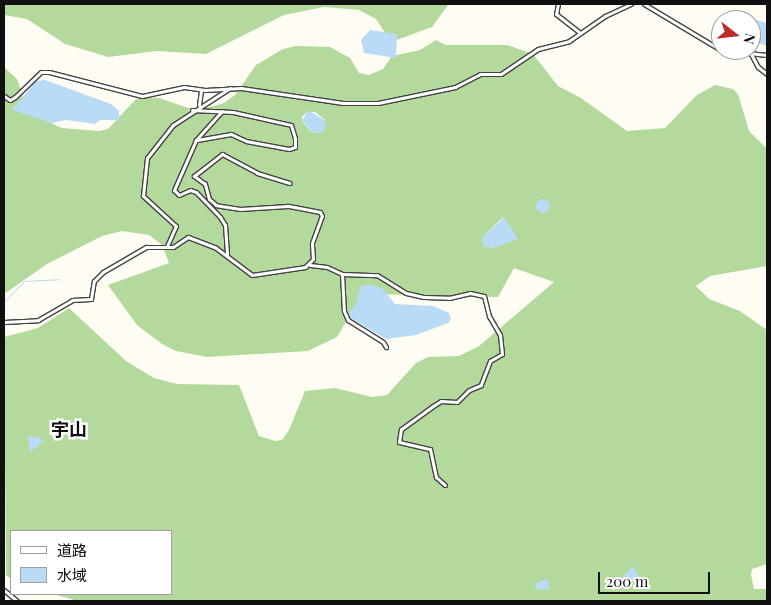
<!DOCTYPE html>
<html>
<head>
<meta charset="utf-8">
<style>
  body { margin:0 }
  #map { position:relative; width:771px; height:605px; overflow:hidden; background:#fffdf3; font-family:"Playfair Display","Noto Sans JP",serif }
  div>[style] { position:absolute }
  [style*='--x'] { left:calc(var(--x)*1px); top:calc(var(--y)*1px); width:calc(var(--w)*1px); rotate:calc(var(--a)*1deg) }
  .forest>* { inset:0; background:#b4d99c }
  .water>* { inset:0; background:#b9dbf5 }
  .round { border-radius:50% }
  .stream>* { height:1px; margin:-0.5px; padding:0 0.5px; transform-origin:0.5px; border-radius:0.5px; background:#b9dbf5 }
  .roads { filter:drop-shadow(1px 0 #434343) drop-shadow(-1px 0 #434343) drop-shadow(0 1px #434343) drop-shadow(0 -1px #434343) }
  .minor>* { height:3px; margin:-1.5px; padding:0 1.5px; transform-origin:1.5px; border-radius:1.5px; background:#fff }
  span { translate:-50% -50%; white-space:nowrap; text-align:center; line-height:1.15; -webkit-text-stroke:5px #fff; paint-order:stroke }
  .quarter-label { font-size:18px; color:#101010; font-weight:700 }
  .frame { position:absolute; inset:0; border:5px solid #101010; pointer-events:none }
  .legend { position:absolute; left:10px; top:530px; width:162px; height:65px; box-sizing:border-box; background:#fff; border:1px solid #9f9f9f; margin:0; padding:6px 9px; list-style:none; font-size:15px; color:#101010 }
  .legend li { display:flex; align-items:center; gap:10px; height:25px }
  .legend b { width:25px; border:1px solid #9f9f9f }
  .north { position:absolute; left:711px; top:10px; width:50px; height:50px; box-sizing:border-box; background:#fff; border:1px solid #9f9f9f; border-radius:50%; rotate:106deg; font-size:14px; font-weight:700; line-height:20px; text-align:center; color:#101010 }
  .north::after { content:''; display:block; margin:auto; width:18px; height:22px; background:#bd2b2a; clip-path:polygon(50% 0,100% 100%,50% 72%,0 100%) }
  .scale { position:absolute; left:598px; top:572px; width:112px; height:22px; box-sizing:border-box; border:2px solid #101010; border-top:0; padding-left:6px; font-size:15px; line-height:18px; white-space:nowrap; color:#101010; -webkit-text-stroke:4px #fff; paint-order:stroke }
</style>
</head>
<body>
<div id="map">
  <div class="forest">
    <div style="clip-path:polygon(4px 4px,449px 4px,432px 27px,391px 42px,376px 19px,359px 10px,324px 7px,284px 15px,206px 54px,157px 51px,108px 57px,65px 44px,27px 19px,4px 15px)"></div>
    <div style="clip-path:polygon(evenodd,436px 40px,446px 45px,507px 45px,533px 54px,558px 86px,581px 98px,627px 131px,665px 128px,697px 95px,715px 85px,733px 89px,738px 94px,749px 131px,767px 149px,767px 266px,710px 276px,696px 286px,709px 299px,740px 311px,767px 330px,767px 564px,752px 569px,751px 575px,754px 589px,767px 589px,767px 601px,77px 601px,54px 594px,171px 594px,171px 531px,11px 531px,11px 579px,6px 575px,4px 337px,38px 328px,69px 308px,126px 361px,154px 378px,177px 384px,239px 385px,259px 436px,275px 441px,282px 440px,289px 430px,305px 391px,335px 388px,372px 397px,387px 395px,416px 363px,428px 357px,459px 356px,479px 346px,554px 282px,514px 268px,498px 297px,371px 294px,357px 303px,337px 337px,308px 351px,207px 357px,176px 351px,162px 344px,137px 325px,108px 285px,169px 263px,162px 245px,149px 235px,122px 231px,102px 236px,47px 264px,4px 294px,4px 67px,17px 79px,27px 107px,40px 118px,62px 128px,99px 131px,108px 129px,135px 100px,143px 97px,159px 98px,197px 111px,224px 103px,235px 95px,256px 65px,283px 49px,296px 46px,330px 47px,350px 58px,359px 73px,369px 75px,383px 69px,392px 56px,420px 50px,436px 40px,307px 112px,315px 112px,325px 120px,323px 133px,312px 132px,303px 123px,302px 117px,307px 112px,436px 40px,503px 217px,517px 239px,492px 248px,484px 236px,503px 217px)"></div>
  </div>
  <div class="water">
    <div style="clip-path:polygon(753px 19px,767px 23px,767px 46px,753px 41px)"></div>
    <div style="clip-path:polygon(370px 30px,397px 34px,396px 58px,364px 53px,361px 40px)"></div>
    <div style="clip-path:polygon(45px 80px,111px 104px,119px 111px,119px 120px,101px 120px,95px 124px,66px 120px,52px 123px,12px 110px,36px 81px)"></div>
    <div style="clip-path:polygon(308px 110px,326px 121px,323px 133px,312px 132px,302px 121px)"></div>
    <div class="round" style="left:536px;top:199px;width:14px;height:14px"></div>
    <div style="clip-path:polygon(504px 217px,518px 239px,492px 248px,484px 247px,482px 238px)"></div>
    <div style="clip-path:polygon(369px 284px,383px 289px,395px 304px,433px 306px,449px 313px,451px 319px,448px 323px,416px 335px,386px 339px,347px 316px,356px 304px,360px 287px)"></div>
    <div style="clip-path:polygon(28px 436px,38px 437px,44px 441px,30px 452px)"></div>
    <div style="clip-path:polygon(633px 566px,639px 576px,633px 583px,621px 587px,609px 584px,609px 581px,620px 579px)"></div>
    <div style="clip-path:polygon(548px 578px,549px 590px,536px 589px,535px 584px)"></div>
  </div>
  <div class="stream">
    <div style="--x:4;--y:302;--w:29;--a:-46"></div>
    <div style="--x:24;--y:281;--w:35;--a:-3"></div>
  </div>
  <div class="roads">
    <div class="minor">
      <div style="--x:558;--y:4;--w:10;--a:101"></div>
      <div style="--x:556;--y:14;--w:31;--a:38"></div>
      <div style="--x:644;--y:4;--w:90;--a:30.9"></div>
      <div style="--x:722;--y:50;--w:45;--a:6.3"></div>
      <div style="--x:751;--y:54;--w:15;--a:62"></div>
      <div style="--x:758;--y:67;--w:11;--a:38"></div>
      <div style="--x:4;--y:96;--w:7;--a:34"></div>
      <div style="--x:10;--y:100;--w:6;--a:-31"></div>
      <div style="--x:15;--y:97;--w:36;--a:-44"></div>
      <div style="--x:41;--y:72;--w:8;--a:0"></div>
      <div style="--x:49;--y:72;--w:96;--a:14.5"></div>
      <div style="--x:142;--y:96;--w:43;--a:-12.1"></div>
      <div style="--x:184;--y:87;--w:21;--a:8"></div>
      <div style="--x:205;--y:90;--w:36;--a:-3"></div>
      <div style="--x:241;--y:88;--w:103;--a:8.4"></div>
      <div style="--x:343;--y:103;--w:35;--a:0"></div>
      <div style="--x:378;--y:103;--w:79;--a:-11.7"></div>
      <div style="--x:455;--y:87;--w:28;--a:-27"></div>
      <div style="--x:480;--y:74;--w:21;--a:0"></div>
      <div style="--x:501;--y:74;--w:45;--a:-34"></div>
      <div style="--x:538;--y:49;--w:32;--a:-14"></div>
      <div style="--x:569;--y:41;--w:44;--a:-34.8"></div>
      <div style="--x:605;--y:16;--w:29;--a:-25"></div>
      <div style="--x:199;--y:105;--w:15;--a:-82"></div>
      <div style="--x:192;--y:110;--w:41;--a:2.8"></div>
      <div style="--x:233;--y:112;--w:59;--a:12.6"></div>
      <div style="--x:291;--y:125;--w:14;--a:73"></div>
      <div style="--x:295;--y:138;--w:9;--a:90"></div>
      <div style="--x:295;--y:147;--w:6;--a:162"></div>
      <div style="--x:289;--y:149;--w:44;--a:-169.5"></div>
      <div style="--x:246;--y:141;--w:17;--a:-155"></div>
      <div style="--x:231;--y:134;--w:36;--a:170"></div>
      <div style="--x:222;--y:111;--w:39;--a:132"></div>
      <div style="--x:196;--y:140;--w:55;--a:113.7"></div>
      <div style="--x:174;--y:190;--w:7;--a:45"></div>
      <div style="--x:179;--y:195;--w:12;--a:-24"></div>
      <div style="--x:190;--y:190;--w:6;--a:18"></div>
      <div style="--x:196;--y:192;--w:35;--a:46"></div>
      <div style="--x:220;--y:217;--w:9;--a:58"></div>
      <div style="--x:225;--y:225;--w:31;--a:86"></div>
      <div style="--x:167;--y:246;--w:22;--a:-66"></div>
      <div style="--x:176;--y:226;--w:45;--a:-137.7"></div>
      <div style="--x:143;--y:196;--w:38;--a:-84"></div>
      <div style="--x:147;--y:158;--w:42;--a:-51.8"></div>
      <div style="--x:173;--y:125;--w:68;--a:-33"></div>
      <div style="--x:310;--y:265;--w:17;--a:7"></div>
      <div style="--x:327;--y:267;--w:17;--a:25"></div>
      <div style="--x:342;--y:274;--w:35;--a:2"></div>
      <div style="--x:377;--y:275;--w:34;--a:32"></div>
      <div style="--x:406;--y:293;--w:18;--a:13"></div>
      <div style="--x:424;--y:297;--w:25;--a:2"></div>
      <div style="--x:449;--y:298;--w:22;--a:-13"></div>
      <div style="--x:470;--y:293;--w:14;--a:12"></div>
      <div style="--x:484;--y:296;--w:21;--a:76"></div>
      <div style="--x:489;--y:316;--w:22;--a:60"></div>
      <div style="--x:500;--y:335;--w:19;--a:84"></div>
      <div style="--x:502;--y:354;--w:14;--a:150"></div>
      <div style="--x:490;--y:361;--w:26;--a:111"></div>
      <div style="--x:481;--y:385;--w:13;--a:157"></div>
      <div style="--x:469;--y:390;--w:17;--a:135"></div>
      <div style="--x:457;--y:402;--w:16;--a:-176"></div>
      <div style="--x:441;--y:401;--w:9;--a:148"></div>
      <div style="--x:433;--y:406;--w:39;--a:144"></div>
      <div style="--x:401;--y:429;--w:13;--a:99"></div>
      <div style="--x:399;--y:442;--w:32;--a:13"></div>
      <div style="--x:430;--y:449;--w:29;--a:78"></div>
      <div style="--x:436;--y:477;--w:12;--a:42"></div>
      <div style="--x:342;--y:274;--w:37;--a:87"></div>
      <div style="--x:344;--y:311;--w:10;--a:66"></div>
      <div style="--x:348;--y:320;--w:41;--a:32.2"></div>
      <div style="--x:383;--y:342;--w:6;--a:59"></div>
      <div style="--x:4;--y:322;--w:34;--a:-3"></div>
      <div style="--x:38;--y:320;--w:39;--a:-30"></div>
      <div style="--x:72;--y:300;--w:19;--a:-3"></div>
      <div style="--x:91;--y:299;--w:18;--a:-81"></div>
      <div style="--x:94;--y:281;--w:13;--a:-45"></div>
      <div style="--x:103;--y:272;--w:50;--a:-30.2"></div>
      <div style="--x:146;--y:247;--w:27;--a:0"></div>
      <div style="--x:173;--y:247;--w:18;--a:-34"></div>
      <div style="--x:188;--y:237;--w:30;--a:21"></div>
      <div style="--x:216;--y:248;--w:45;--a:36.9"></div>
      <div style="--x:252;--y:275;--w:54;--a:-8.6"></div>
      <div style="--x:305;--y:267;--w:11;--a:-45"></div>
      <div style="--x:313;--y:259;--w:16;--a:-94"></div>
      <div style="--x:312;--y:243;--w:29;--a:-70"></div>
      <div style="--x:322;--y:216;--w:4;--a:-117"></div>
      <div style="--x:320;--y:212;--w:33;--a:-169"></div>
      <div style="--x:288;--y:206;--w:48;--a:176.4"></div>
      <div style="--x:240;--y:209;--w:24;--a:-171"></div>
      <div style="--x:216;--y:205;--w:9;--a:-139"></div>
      <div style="--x:209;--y:199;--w:16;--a:-105"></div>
      <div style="--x:205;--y:184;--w:14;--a:-144"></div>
      <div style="--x:194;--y:176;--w:36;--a:-38"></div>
      <div style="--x:222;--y:154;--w:40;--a:28"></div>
      <div style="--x:257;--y:173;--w:34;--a:17"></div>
      <div style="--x:4;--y:590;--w:17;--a:40"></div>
    </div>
  </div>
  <div class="quarter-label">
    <span style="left:69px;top:429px">宇山</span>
  </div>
  <div class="frame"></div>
  <ul class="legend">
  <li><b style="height:6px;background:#fff"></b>道路</li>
  <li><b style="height:14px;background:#b9dbf5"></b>水域</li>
  </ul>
  <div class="north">N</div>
  <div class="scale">200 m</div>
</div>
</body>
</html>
